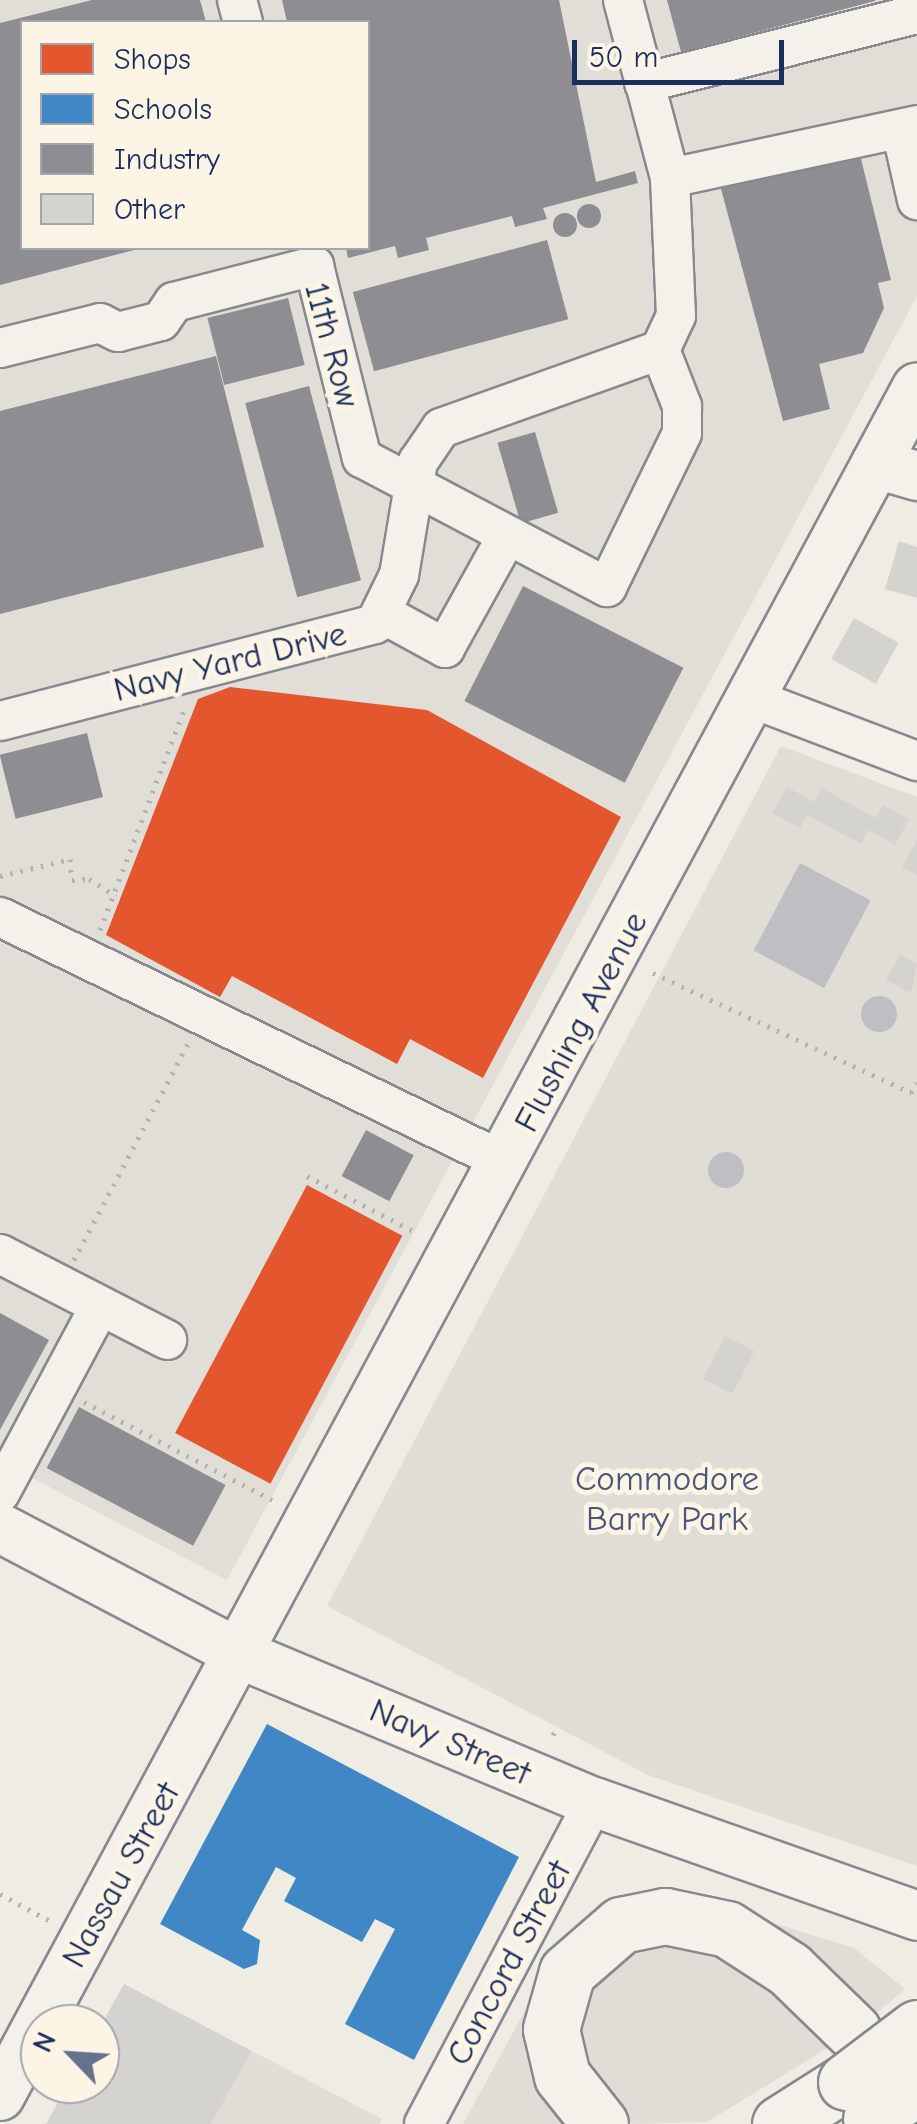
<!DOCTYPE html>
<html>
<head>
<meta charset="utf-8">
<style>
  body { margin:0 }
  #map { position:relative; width:917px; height:2124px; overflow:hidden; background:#efece4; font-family:"Comic Neue",sans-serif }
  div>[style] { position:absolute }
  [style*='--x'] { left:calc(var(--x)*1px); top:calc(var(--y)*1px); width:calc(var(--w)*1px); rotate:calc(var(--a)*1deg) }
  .built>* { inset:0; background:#e0ded7 }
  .green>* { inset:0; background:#e0ddd7 }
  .water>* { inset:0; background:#bebfc2; transform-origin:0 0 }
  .round { border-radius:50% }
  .shops>* { inset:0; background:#e4572e; transform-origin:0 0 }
  .schools>* { inset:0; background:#3f88c5 }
  .industry>* { inset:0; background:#8d8d92; transform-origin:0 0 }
  .building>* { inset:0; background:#d5d3d0; transform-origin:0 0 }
  .path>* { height:5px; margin-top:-2.5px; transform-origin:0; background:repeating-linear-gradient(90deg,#b1b2b4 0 2.5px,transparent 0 10.5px) }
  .roads { filter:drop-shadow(2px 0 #86898e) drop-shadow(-2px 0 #86898e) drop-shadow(0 2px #86898e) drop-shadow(0 -2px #86898e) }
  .minor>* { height:38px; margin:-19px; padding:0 19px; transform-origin:19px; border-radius:19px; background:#f4f1eb }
  .major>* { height:48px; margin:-24px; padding:0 24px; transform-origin:24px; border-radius:24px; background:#f4f1eb }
  .highway>* { height:55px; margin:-27.5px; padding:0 27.5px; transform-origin:27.5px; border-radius:27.5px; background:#f4f1eb }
  .bridges { filter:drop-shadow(2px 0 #86898e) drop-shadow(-2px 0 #86898e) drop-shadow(0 2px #86898e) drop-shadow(0 -2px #86898e) }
  .highway-bridge>* { height:55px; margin:-27.5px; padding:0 27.5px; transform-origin:27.5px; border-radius:27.5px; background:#f4f1eb }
  span { translate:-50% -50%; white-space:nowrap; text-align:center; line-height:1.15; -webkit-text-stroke:10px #fcf5e5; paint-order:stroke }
  .street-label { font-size:35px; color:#1b2f5e }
  .park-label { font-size:35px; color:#49587a }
  .legend { position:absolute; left:20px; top:20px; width:350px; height:230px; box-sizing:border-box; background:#fcf5e5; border:2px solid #a2a6af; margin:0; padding:12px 18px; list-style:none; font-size:30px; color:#1b2f5e }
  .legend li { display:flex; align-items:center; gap:20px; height:50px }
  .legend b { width:50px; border:2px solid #a2a6af }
  .north { position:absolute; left:20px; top:2004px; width:100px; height:100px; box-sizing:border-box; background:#fcf5e5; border:2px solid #a2a6af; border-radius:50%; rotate:295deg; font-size:28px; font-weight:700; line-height:40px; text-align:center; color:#1b2f5e }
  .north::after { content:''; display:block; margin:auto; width:35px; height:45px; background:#65718d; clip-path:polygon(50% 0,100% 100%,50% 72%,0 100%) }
  .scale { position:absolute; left:572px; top:40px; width:212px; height:45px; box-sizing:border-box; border:5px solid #1b2f5e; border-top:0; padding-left:12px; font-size:30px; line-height:35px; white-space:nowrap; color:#1b2f5e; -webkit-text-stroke:8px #fcf5e5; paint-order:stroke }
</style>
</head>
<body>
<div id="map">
  <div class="built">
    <div style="clip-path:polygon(evenodd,0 0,917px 0,917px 296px,227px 1580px,0 1461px,0 0,22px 22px,368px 22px,368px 248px,22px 248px,22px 22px)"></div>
  </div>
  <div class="green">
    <div style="clip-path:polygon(781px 746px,917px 797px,917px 1866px,648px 1775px,327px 1606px)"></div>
    <div style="clip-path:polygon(718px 1906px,854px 1948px,905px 1989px,866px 2022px)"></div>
    <div style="clip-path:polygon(707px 1938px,839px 2041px,707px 2122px,633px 2124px,587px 2089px,574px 1999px,611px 1949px)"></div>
    <div style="clip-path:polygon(546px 1972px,570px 2124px,463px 2124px)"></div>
    <div style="clip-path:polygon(252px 2051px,382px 2119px,379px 2124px,211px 2124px)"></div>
  </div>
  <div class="water">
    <div style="left:800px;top:863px;width:80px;height:99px;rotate:28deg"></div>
    <div class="round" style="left:861px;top:996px;width:36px;height:36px"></div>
    <div class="round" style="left:708px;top:1152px;width:36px;height:36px"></div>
  </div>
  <div class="shops">
    <div style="clip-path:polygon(230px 687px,427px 710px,621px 817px,483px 1078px,410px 1039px,397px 1064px,232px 976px,220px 997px,106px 935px,198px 699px)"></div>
    <div style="left:307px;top:1185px;width:108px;height:281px;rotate:28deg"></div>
  </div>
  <div class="schools">
    <div style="clip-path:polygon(267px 1724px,519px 1857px,414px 2060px,345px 2024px,395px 1929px,375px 1919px,362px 1942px,284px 1901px,296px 1878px,276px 1867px,242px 1930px,260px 1940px,257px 1964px,244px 1969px,160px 1924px)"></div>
  </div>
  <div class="industry">
    <div style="clip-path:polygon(92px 0,200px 0,206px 22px,22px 22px,22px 248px,138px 249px,0 285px,0 23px)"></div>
    <div style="clip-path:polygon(282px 0,559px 0,596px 182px,635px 171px,638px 183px,543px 208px,547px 219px,515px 227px,512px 216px,426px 238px,429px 250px,398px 258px,395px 246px,348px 258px,346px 248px,368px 248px,368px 22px,287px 22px)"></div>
    <div style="clip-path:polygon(667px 0,875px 0,875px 1px,681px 52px)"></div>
    <div style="clip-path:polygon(859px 151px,891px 280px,878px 283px,884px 308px,863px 353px,819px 364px,830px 409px,783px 421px,720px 185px)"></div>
    <div class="round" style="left:577px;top:204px;width:24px;height:24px"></div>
    <div class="round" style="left:553px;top:213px;width:24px;height:24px"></div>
    <div style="left:547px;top:240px;width:82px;height:201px;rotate:75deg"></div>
    <div style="left:288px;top:298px;width:69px;height:83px;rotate:76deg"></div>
    <div style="clip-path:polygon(216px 356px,264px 547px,0 614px,0 411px)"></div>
    <div style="left:309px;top:386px;width:201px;height:66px;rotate:75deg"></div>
    <div style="left:535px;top:432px;width:84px;height:39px;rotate:74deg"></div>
    <div style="left:523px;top:586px;width:180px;height:129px;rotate:27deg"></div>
    <div style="left:87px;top:733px;width:66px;height:90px;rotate:76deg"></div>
    <div style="left:366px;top:1130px;width:54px;height:52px;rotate:28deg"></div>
    <div style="clip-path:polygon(0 1313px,49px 1340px,0 1430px)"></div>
    <div style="left:79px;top:1407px;width:166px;height:69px;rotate:28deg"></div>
  </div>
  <div class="building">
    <div style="clip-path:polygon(899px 541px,917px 547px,917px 598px,885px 589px)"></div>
    <div style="left:854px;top:618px;width:51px;height:47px;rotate:29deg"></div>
    <div style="clip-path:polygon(787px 787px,814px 802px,821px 788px,876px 818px,883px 805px,909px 819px,895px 845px,868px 830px,861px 844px,807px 815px,800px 828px,772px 813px)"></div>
    <div style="clip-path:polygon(917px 840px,917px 875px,902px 867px)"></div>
    <div style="clip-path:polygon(900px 954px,917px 964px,911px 993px,886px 980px)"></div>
    <div style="left:725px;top:1336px;width:33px;height:48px;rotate:27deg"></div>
    <div style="clip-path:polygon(124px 1984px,252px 2051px,211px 2124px,46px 2124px,68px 2084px,100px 2084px,100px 2027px)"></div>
  </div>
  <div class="path">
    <div style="--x:0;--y:876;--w:72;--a:-13.7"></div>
    <div style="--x:70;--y:859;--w:21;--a:85"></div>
    <div style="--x:72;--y:880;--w:17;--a:-3"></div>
    <div style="--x:89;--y:879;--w:32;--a:32"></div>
    <div style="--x:100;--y:930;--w:239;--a:-69.1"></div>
    <div style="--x:653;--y:973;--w:285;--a:24.9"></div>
    <div style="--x:911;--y:1093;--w:12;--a:-59"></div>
    <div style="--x:307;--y:1176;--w:119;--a:27.4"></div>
    <div style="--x:74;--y:1260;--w:244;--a:-62.2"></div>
    <div style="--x:84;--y:1402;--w:212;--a:27.5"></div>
    <div style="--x:553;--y:1735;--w:9;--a:-63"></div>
    <div style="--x:0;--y:1894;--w:59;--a:28.3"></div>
  </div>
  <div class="roads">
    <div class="minor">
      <div style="--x:237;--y:0;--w:23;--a:75"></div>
      <div style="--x:644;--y:83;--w:282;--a:-14.2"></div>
      <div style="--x:901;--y:129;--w:73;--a:77.3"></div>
      <div style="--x:670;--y:178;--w:253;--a:-12.1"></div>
      <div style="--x:0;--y:348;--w:103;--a:-14"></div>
      <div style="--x:100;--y:323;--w:20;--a:27"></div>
      <div style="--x:118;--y:332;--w:44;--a:-14.3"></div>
      <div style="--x:161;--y:321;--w:23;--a:-56"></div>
      <div style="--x:174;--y:302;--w:145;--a:-14.4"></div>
      <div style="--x:314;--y:266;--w:198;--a:76"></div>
      <div style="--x:362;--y:458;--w:277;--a:27.8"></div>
      <div style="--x:607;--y:587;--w:171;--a:-64"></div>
      <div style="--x:682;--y:433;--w:27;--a:-90"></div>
      <div style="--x:682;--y:406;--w:60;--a:-111.4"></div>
      <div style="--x:383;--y:614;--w:71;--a:28.7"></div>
      <div style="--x:445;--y:648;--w:128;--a:-61"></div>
      <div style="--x:751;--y:698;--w:178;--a:20.8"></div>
      <div style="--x:0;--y:721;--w:387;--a:-14.5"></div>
      <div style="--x:375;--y:624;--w:55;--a:-63.9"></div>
      <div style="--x:399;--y:575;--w:115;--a:-80.5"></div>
      <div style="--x:418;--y:462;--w:41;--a:-55.9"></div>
      <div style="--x:441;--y:428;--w:232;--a:-19.6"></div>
      <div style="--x:660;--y:350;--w:38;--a:-65"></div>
      <div style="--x:676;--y:316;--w:138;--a:-92.5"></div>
      <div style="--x:670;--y:178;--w:184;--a:-104.8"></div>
      <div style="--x:0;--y:917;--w:561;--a:25.88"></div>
      <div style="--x:0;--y:1254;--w:188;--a:27.2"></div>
      <div style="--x:0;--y:1493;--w:212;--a:-61.9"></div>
      <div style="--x:424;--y:2124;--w:364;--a:-62.2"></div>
    </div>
    <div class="major">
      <div style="--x:876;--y:464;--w:43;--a:16.3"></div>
      <div style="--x:0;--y:1528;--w:273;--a:27.7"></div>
      <div style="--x:242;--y:1655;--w:381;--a:22.7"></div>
      <div style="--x:594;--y:1802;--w:343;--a:19.4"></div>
      <div style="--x:0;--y:2096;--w:1939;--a:-61.78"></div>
    </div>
    <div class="highway">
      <div style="--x:600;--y:2124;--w:61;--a:-128.4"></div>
      <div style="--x:562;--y:2076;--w:48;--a:-103.2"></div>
      <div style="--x:551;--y:2029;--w:59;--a:-74.3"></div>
      <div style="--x:567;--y:1972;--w:72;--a:-41"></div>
      <div style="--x:621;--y:1925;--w:45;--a:-11.6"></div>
      <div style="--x:665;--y:1916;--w:63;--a:11.8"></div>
      <div style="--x:727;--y:1929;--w:74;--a:32.8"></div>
      <div style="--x:789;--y:1969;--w:89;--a:44.1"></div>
      <div style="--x:780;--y:2124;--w:78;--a:-32.5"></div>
    </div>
  </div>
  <div class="bridges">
    <div class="highway-bridge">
      <div style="--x:846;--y:2082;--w:89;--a:-37.3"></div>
      <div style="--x:871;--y:2119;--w:56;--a:-34.8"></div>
    </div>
  </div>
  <div class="street-label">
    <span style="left:332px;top:345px;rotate:75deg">11th Row</span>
    <span style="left:230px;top:662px;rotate:-14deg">Navy Yard Drive</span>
    <span style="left:581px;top:1022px;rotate:-62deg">Flushing Avenue</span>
    <span style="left:450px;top:1742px;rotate:23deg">Navy Street</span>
    <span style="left:121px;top:1875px;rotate:-61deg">Nassau Street</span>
    <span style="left:509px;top:1963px;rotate:-62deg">Concord Street</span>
  </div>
  <div class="park-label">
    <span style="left:667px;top:1499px">Commodore<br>Barry Park</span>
  </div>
  <ul class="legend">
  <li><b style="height:28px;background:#e4572e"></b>Shops</li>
  <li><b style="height:28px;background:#3f88c5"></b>Schools</li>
  <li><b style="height:28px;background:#8d8d92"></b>Industry</li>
  <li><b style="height:28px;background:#d5d3d0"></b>Other</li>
  </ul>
  <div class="north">N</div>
  <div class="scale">50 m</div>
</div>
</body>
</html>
